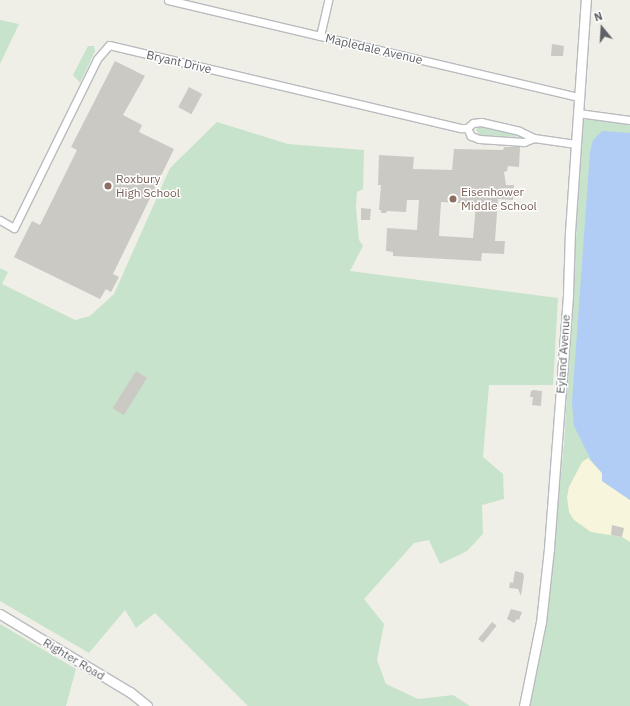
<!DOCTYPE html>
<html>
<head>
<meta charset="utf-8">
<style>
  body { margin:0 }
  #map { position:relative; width:630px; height:706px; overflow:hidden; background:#efefe7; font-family:"IBM Plex Sans",sans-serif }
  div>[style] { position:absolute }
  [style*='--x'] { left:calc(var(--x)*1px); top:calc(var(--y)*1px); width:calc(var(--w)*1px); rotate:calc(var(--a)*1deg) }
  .green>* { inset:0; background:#c7e3cc }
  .sand>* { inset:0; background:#f7f5db }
  .water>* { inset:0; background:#b1ccf5 }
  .building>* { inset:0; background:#cbc9c4; transform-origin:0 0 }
  .roads { filter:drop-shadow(1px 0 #b9bbbf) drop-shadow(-1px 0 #b9bbbf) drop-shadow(0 1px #b9bbbf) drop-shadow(0 -1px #b9bbbf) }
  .minor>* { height:7px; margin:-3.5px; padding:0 3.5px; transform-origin:3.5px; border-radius:3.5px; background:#fff }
  .tertiary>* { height:9px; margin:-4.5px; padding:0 4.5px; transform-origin:4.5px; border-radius:4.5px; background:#fff }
  .dots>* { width:11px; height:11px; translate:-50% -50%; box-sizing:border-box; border:2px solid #fff; border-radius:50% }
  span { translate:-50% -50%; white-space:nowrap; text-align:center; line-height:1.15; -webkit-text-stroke:3px #fff; paint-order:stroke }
  .street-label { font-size:12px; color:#5f6166 }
  .education-label { font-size:12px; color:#785e54 }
  .left { translate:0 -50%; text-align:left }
  .north { position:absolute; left:582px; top:8px; width:40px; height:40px; -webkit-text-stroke:3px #fff; paint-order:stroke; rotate:342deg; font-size:11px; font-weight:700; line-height:16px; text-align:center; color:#5f6166 }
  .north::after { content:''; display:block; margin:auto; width:14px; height:18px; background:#5f6166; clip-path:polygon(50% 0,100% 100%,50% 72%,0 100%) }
</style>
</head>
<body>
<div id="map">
  <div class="green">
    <div style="clip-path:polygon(0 20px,19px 24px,0 64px)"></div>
    <div style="clip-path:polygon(88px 46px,94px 46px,95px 51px,80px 83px,73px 75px)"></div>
    <div style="clip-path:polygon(583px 119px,630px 124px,630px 706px,530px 706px,545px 626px,564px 444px)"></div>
    <div style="clip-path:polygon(217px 122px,288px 144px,364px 150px,363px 189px,357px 192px,356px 207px,359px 240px,363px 246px,350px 271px,558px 298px,553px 385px,489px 385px,483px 457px,503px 474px,504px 499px,482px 505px,483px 534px,467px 551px,440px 564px,429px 540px,414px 543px,364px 599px,384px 624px,377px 660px,386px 684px,418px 699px,453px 695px,470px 706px,248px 706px,155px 613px,136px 628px,125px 610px,89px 653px,0 601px,0 268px,8px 272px,2px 284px,75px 320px,90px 316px,114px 294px,170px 168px)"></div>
    <div style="clip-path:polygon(480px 125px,516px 134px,517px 136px,515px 137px,480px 135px,476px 130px)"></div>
    <div style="clip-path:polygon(0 624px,76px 669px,66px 706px,0 706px)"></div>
  </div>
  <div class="sand">
    <div style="clip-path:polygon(588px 458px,602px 473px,603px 481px,630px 500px,630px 542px,622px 537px,591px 532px,574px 520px,569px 512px,567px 497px,569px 487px,582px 462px)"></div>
  </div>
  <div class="water">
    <div style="clip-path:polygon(602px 131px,630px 133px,630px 500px,602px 481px,602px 473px,591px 460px,574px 426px,572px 402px,590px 152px,593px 140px)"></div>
  </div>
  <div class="building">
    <div style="clip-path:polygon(552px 44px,564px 46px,563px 56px,551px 56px)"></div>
    <div style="clip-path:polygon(115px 61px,145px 76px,123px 115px,142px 125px,139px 132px,174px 149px,113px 274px,119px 277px,111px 292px,106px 289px,100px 299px,14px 257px,32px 221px,40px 225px,77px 150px,71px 147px)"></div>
    <div style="left:189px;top:87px;width:15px;height:23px;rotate:28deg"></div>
    <div style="clip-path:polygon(evenodd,504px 147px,520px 147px,519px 167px,508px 166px,507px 171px,504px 172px,506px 185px,514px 185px,513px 200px,498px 199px,495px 241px,505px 241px,504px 254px,482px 253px,481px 261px,393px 256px,393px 252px,386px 251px,387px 228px,417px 230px,419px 200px,407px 200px,406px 212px,387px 211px,386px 213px,381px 213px,381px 210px,379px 210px,381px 185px,378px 185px,379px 155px,414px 157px,413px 169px,452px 170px,454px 149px,503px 150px,504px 147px,441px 202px,476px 204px,473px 238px,439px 236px,441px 202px)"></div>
    <div style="clip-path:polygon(361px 208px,371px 209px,370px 220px,361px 220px)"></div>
    <div style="left:136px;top:371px;width:13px;height:44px;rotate:32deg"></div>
    <div style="clip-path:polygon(534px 390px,542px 391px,541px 406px,532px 405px,533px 397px,530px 397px,531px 391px)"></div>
    <div style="clip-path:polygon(612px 525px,624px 528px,622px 537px,611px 535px)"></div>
    <div style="clip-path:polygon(515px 571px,523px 573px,524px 576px,521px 596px,518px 589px,509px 588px,510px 582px,513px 583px)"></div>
    <div style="clip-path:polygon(511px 609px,522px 612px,519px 620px,517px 619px,514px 623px,507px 619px)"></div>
    <div style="left:492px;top:622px;width:6px;height:22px;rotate:39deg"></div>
  </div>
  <div class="roads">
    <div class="minor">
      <div style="--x:168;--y:0;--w:422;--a:13.3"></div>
      <div style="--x:320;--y:36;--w:37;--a:-77"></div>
      <div style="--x:578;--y:113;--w:52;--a:7.7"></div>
      <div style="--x:534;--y:138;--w:42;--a:8.1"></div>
      <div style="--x:0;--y:220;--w:16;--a:30"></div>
      <div style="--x:14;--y:228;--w:188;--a:-63.8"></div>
      <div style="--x:97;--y:59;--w:18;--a:-49"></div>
      <div style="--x:109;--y:45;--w:362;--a:13.3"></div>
      <div style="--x:461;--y:128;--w:6;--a:0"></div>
      <div style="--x:467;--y:128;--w:8;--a:-40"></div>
      <div style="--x:473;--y:123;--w:8;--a:-7"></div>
      <div style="--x:481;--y:122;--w:39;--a:13"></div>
      <div style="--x:519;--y:131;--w:17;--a:25"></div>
      <div style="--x:534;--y:138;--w:11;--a:158"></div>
      <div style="--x:524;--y:142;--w:45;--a:-176.2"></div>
      <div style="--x:479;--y:139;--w:9;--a:-159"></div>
      <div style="--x:471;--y:136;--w:9;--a:-117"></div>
    </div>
    <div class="tertiary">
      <div style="--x:0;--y:614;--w:152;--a:31"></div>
      <div style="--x:130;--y:692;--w:22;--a:39"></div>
      <div style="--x:524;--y:706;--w:86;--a:-78.6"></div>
      <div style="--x:541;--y:622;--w:74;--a:-83.8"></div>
      <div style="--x:549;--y:548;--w:255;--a:-85.7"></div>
      <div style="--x:568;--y:294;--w:62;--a:-88.2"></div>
      <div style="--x:570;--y:232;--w:233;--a:-86.1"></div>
    </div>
  </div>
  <div class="dots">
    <div style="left:108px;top:186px;background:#8d6e63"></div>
    <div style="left:453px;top:199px;background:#8d6e63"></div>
  </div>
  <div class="street-label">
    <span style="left:374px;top:49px;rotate:13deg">Mapledale Avenue</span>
    <span style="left:179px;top:62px;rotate:13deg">Bryant Drive</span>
    <span style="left:563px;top:354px;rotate:-86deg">Eyland Avenue</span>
    <span style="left:74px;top:659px;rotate:31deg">Righter Road</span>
  </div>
  <div class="education-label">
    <span class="left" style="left:116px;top:186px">Roxbury<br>High School</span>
    <span class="left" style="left:461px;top:199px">Eisenhower<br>Middle School</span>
  </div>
  <div class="north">N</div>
</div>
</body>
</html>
